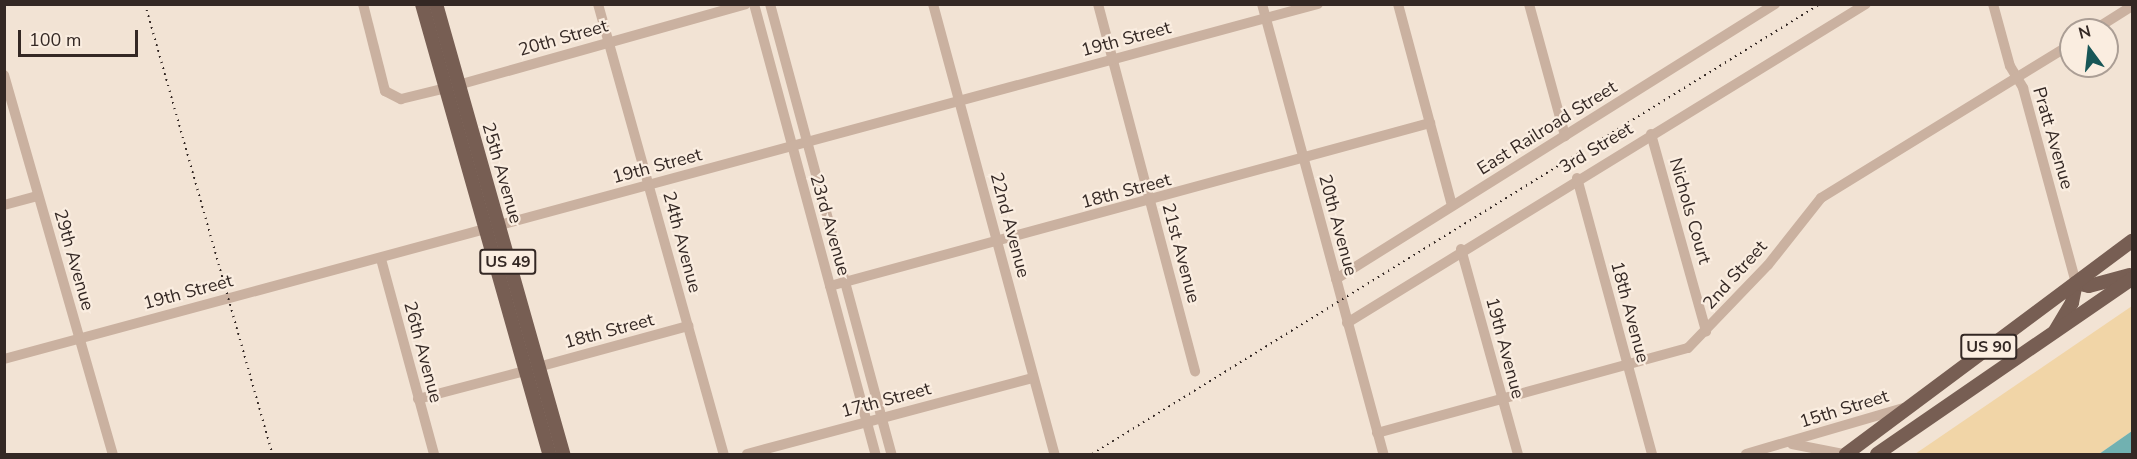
<!DOCTYPE html>
<html>
<head>
<meta charset="utf-8">
<style>
  body { margin:0 }
  #map { position:relative; width:2137px; height:459px; overflow:hidden; background:#f2e3d4; font-family:"Nunito Sans",sans-serif }
  div>[style] { position:absolute }
  [style*='--x'] { left:calc(var(--x)*1px); top:calc(var(--y)*1px); width:calc(var(--w)*1px); rotate:calc(var(--a)*1deg) }
  .sand>* { inset:0; background:#f1d5a7 }
  .water>* { inset:0; background:#71b1b1 }
  .minor>* { height:10px; margin:-5px; padding:0 5px; transform-origin:5px; border-radius:5px; background:#cab1a0 }
  .major>* { height:14px; margin:-7px; padding:0 7px; transform-origin:7px; border-radius:7px; background:#775e53 }
  .rail>* { height:2px; margin-top:-1px; transform-origin:0; background:repeating-linear-gradient(90deg,#342824 0 1.5px,transparent 0 6px) }
  span { translate:-50% -50%; white-space:nowrap; text-align:center; line-height:1.15; -webkit-text-stroke:4.5px #faede0; paint-order:stroke }
  .shield-label span { padding:2px 4px; background:#faede0; border:2px solid; border-radius:4px; -webkit-text-stroke-width:0 }
  .shield-label { font-size:16px; color:#342824; font-weight:700 }
  .street-label { font-size:18px; color:#342824 }
  .frame { position:absolute; inset:0; border:6px solid #342824; pointer-events:none }
  .north { position:absolute; left:2059px; top:18px; width:60px; height:60px; box-sizing:border-box; background:#faede0; border:2px solid #ab9e95; border-radius:50%; rotate:345deg; font-size:16px; font-weight:700; line-height:24px; text-align:center; color:#342824 }
  .north::after { content:''; display:block; margin:auto; width:21px; height:27px; background:#175657; clip-path:polygon(50% 0,100% 100%,50% 72%,0 100%) }
  .scale { position:absolute; left:18px; top:30px; width:120px; height:27px; box-sizing:border-box; border:3px solid #342824; border-top:0; padding-left:8px; font-size:18px; line-height:21px; white-space:nowrap; color:#342824; -webkit-text-stroke:4px #faede0; paint-order:stroke }
</style>
</head>
<body>
<div id="map">
  <div class="sand">
    <div style="clip-path:polygon(2132px 306px,2132px 431px,2099px 454px,1915px 454px)"></div>
  </div>
  <div class="water">
    <div style="clip-path:polygon(2132px 431px,2132px 454px,2099px 454px)"></div>
  </div>
  <div class="minor">
    <div style="--x:363;--y:4;--w:90;--a:75.8"></div>
    <div style="--x:385;--y:91;--w:18;--a:27"></div>
    <div style="--x:401;--y:99;--w:46;--a:-13.7"></div>
    <div style="--x:598;--y:4;--w:467;--a:74.4"></div>
    <div style="--x:754;--y:4;--w:466;--a:74.9"></div>
    <div style="--x:770;--y:4;--w:466;--a:74.9"></div>
    <div style="--x:933;--y:4;--w:466;--a:74.9"></div>
    <div style="--x:1098;--y:4;--w:380;--a:75.2"></div>
    <div style="--x:1262;--y:4;--w:466;--a:74.9"></div>
    <div style="--x:1398;--y:4;--w:208;--a:75"></div>
    <div style="--x:1529;--y:4;--w:137;--a:74.7"></div>
    <div style="--x:1993;--y:4;--w:64;--a:74.7"></div>
    <div style="--x:2010;--y:66;--w:26;--a:59"></div>
    <div style="--x:2023;--y:88;--w:202;--a:74.8"></div>
    <div style="--x:2094;--y:30;--w:45;--a:-32.3"></div>
    <div style="--x:4;--y:75;--w:394;--a:74"></div>
    <div style="--x:458;--y:85;--w:299;--a:-15.7"></div>
    <div style="--x:1651;--y:134;--w:205;--a:74.4"></div>
    <div style="--x:1577;--y:178;--w:286;--a:74.8"></div>
    <div style="--x:4;--y:205;--w:35;--a:-15"></div>
    <div style="--x:1461;--y:249;--w:213;--a:74.5"></div>
    <div style="--x:381;--y:259;--w:202;--a:74.8"></div>
    <div style="--x:1336;--y:279;--w:518;--a:-32.06"></div>
    <div style="--x:830;--y:286;--w:622;--a:-15.2"></div>
    <div style="--x:1347;--y:323;--w:609;--a:-31.58"></div>
    <div style="--x:4;--y:359;--w:1361;--a:-15.12"></div>
    <div style="--x:538;--y:367;--w:156;--a:-15.3"></div>
    <div style="--x:418;--y:399;--w:111;--a:-14.7"></div>
    <div style="--x:1377;--y:433;--w:322;--a:-15.3"></div>
    <div style="--x:1688;--y:348;--w:115;--a:-46.1"></div>
    <div style="--x:1768;--y:265;--w:85;--a:-51.7"></div>
    <div style="--x:1821;--y:198;--w:294;--a:-31.6"></div>
    <div style="--x:1792;--y:444;--w:52;--a:11.1"></div>
    <div style="--x:747;--y:454;--w:296;--a:-14.9"></div>
    <div style="--x:1746;--y:454;--w:164;--a:-16.3"></div>
  </div>
  <div class="major">
    <div style="--x:422;--y:4;--w:468;--a:74.2"></div>
    <div style="--x:436;--y:4;--w:468;--a:74.2"></div>
    <div style="--x:2055;--y:331;--w:33;--a:-59"></div>
    <div style="--x:2072;--y:303;--w:20;--a:-79"></div>
    <div style="--x:2076;--y:283;--w:13;--a:13"></div>
    <div style="--x:2089;--y:286;--w:42;--a:-15"></div>
    <div style="--x:1846;--y:454;--w:357;--a:-36.7"></div>
    <div style="--x:1877;--y:454;--w:309;--a:-34.5"></div>
  </div>
  <div class="rail">
    <div style="--x:145;--y:4;--w:468;--a:74.2"></div>
    <div style="--x:1092;--y:454;--w:856;--a:-31.72"></div>
  </div>
  <div class="shield-label">
    <span style="left:508px;top:262px">US 49</span>
    <span style="left:1989px;top:347px">US 90</span>
  </div>
  <div class="street-label">
    <span style="left:563px;top:38px;rotate:-16deg">20th Street</span>
    <span style="left:1126px;top:39px;rotate:-15deg">19th Street</span>
    <span style="left:1547px;top:128px;rotate:-32deg">East Railroad Street</span>
    <span style="left:2053px;top:138px;rotate:74deg">Pratt Avenue</span>
    <span style="left:1596px;top:148px;rotate:-31deg">3rd Street</span>
    <span style="left:657px;top:166px;rotate:-15deg">19th Street</span>
    <span style="left:502px;top:173px;rotate:74deg">25th Avenue</span>
    <span style="left:1126px;top:191px;rotate:-15deg">18th Street</span>
    <span style="left:1690px;top:211px;rotate:74deg">Nichols Court</span>
    <span style="left:830px;top:225px;rotate:74deg">23rd Avenue</span>
    <span style="left:1010px;top:225px;rotate:75deg">22nd Avenue</span>
    <span style="left:1338px;top:225px;rotate:75deg">20th Avenue</span>
    <span style="left:682px;top:242px;rotate:75deg">24th Avenue</span>
    <span style="left:1181px;top:253px;rotate:75deg">21st Avenue</span>
    <span style="left:74px;top:260px;rotate:74deg">29th Avenue</span>
    <span style="left:1735px;top:275px;rotate:-48deg">2nd Street</span>
    <span style="left:188px;top:292px;rotate:-15deg">19th Street</span>
    <span style="left:1630px;top:312px;rotate:75deg">18th Avenue</span>
    <span style="left:609px;top:331px;rotate:-15deg">18th Street</span>
    <span style="left:1505px;top:348px;rotate:75deg">19th Avenue</span>
    <span style="left:423px;top:352px;rotate:75deg">26th Avenue</span>
    <span style="left:886px;top:400px;rotate:-15deg">17th Street</span>
    <span style="left:1844px;top:409px;rotate:-17deg">15th Street</span>
  </div>
  <div class="frame"></div>
  <div class="north">N</div>
  <div class="scale">100 m</div>
</div>
</body>
</html>
